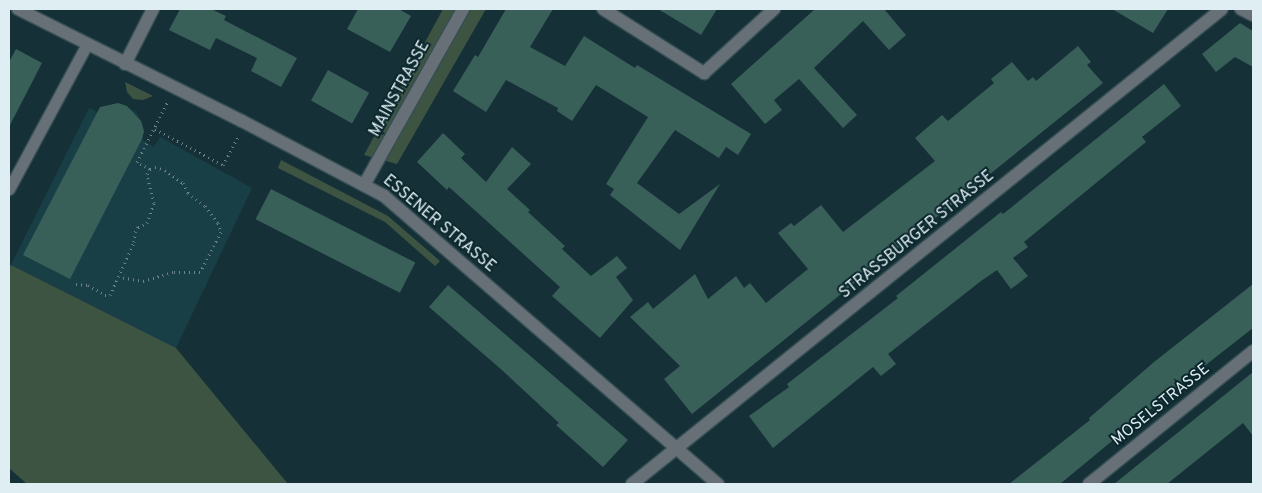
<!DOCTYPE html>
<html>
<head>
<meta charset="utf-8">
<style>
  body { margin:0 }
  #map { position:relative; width:1262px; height:493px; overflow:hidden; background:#153137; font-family:Overpass,sans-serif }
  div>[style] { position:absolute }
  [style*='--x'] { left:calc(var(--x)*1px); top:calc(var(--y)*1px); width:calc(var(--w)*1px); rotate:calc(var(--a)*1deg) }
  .built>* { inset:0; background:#193f46 }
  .green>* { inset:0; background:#3d5442 }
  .building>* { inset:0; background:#395f59; transform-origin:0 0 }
  .path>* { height:3px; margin-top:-1.5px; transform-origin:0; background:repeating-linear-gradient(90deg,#6d8389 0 1px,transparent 0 5px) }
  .roads { filter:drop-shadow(1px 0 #354f55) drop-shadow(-1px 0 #354f55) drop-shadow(0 1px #354f55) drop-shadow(0 -1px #354f55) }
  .lane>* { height:11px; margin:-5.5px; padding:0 5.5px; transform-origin:5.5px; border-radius:5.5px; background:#677077 }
  .street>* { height:12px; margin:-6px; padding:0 6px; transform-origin:6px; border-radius:6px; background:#677077 }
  span { translate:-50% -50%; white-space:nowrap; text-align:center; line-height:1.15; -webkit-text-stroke:4px #0b272d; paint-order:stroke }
  .street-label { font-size:16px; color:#deeef2 }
  .frame { position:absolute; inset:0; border:10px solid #deeef2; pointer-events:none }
</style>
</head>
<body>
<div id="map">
  <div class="built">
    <div style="clip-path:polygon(118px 103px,136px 112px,141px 121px,144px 131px,142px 139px,154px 147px,160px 137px,252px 188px,176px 348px,11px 265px,89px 108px,97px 112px)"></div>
  </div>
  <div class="green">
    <div style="clip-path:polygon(443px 9px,486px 9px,397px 164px,364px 155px)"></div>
    <div style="clip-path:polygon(125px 82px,153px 96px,143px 100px,133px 99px,127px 92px)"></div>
    <div style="clip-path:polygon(281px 160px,388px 216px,440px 261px,435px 266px,385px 222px,278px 168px)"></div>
    <div style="clip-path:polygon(11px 265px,176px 348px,288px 484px,27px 484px,9px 468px,9px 269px)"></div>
  </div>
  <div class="building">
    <div style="clip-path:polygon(180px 9px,211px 9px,226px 16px,224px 20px,297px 58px,281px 87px,251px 71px,257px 58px,216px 38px,210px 50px,169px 30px)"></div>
    <div style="clip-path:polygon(358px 9px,399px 9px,411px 16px,390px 52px,347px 29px)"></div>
    <div style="clip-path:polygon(506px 9px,553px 9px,530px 47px,565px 66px,584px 36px,635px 68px,637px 65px,751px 134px,738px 155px,726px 147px,719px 158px,675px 130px,637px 183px,679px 214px,720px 184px,680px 250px,610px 195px,614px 189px,606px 184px,648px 117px,596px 85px,572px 121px,557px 111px,558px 108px,506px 80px,486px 112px,453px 91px,475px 55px,478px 57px)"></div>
    <div style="clip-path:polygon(658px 9px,717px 9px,701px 35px)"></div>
    <div style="clip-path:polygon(815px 9px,884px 9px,906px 35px,889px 50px,863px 21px,814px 68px,857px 115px,843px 128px,799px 79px,774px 100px,782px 110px,765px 124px,731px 84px)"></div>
    <div style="clip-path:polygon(1112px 9px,1168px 9px,1153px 33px)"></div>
    <div style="clip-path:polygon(1240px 23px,1253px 31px,1253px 67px,1235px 57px,1216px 72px,1202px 54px)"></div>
    <div style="clip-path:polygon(1078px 46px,1091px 62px,1087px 65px,1103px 83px,692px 414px,664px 379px,680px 366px,630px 317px,648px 302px,653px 309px,695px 274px,708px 299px,736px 276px,744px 288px,750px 283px,766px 303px,808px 269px,778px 233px,791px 223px,794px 226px,821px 205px,843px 232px,935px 161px,915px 138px,942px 115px,948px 121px,994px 83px,991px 79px,1012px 62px,1028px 81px,1033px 77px,1036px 81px)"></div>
    <div style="clip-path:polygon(16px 49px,42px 63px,9px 127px,9px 62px)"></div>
    <div style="left:328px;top:70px;width:47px;height:35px;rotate:29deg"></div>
    <div style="clip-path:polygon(1164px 84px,1181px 106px,1142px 137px,1146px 142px,1024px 242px,1028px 247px,1013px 258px,1028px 276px,1011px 289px,997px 270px,981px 281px,888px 354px,896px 364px,881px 376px,873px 367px,773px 448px,749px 416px,789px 387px,787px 384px,898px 298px,896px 296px,1001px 212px,1003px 214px)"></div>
    <div style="clip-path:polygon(118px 103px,127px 106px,141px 121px,144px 131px,142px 139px,70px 279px,23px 255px,100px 107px)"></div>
    <div style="clip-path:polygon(443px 133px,465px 154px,461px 158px,486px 182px,512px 147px,531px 164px,507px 189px,530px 210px,528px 212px,565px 246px,562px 249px,591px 276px,617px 256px,627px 268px,616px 277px,633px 300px,600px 338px,552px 296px,560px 287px,449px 187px,447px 190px,417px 162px)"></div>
    <div style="left:271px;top:189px;width:162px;height:34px;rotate:27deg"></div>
    <div style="clip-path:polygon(1253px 284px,1253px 328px,1175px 389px,1060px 484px,1009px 484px,1090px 420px,1089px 418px,1154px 362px)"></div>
    <div style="clip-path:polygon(448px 285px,628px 440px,603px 467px,556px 425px,559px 423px,503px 371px,429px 307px)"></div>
    <div style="clip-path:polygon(1253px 372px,1253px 436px,1243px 423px,1167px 484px,1114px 484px)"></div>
  </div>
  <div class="path">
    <div style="--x:155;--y:129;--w:77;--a:27.9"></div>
    <div style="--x:223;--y:165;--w:32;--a:-62"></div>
    <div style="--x:150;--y:169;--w:15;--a:-152"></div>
    <div style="--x:137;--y:162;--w:68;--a:-63.1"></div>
    <div style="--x:76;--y:284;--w:12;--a:5"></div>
    <div style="--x:88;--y:285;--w:20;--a:30"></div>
    <div style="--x:105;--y:295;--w:5;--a:0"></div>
    <div style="--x:110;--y:295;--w:58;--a:-65.6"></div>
    <div style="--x:134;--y:242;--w:10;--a:-84"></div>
    <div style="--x:135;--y:232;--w:6;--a:-59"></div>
    <div style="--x:138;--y:227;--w:10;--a:-24"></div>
    <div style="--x:147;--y:223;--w:21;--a:-71"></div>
    <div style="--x:154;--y:203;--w:30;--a:-104"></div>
    <div style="--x:147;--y:174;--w:6;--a:-59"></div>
    <div style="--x:150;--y:169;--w:5;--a:-22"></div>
    <div style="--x:155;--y:167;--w:10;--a:17"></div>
    <div style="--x:165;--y:170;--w:22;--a:36"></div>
    <div style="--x:183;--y:183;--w:11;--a:63"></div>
    <div style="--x:188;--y:193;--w:21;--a:37"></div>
    <div style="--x:205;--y:206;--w:21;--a:53"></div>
    <div style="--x:218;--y:223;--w:9;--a:72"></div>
    <div style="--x:221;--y:232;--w:45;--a:117.7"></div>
    <div style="--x:200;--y:272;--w:27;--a:180"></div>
    <div style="--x:173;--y:272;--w:30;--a:163"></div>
    <div style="--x:144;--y:281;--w:25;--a:-171"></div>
  </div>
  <div class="roads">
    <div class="lane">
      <div style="--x:9;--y:189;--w:165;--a:-61.7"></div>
    </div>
    <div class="street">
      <div style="--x:18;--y:9;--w:250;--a:26.6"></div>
      <div style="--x:242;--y:121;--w:161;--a:27.8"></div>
      <div style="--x:384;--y:196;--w:441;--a:40.8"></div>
      <div style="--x:603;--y:9;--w:120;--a:32.4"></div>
      <div style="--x:704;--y:73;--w:95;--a:-42.4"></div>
      <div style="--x:1241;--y:9;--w:13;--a:27"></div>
      <div style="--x:125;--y:64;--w:62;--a:-63"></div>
      <div style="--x:364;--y:185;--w:202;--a:-60.6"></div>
      <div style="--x:632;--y:484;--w:757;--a:-38.84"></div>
      <div style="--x:1089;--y:484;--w:211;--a:-39"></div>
    </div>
  </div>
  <div class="street-label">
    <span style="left:400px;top:89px;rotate:-61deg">MAINSTRASSE</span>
    <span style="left:439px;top:224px;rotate:40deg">ESSENER STRASSE</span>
    <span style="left:917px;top:235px;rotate:-39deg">STRASSBURGER STRASSE</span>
    <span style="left:1161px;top:405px;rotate:-39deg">MOSELSTRASSE</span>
  </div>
  <div class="frame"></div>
</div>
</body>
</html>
